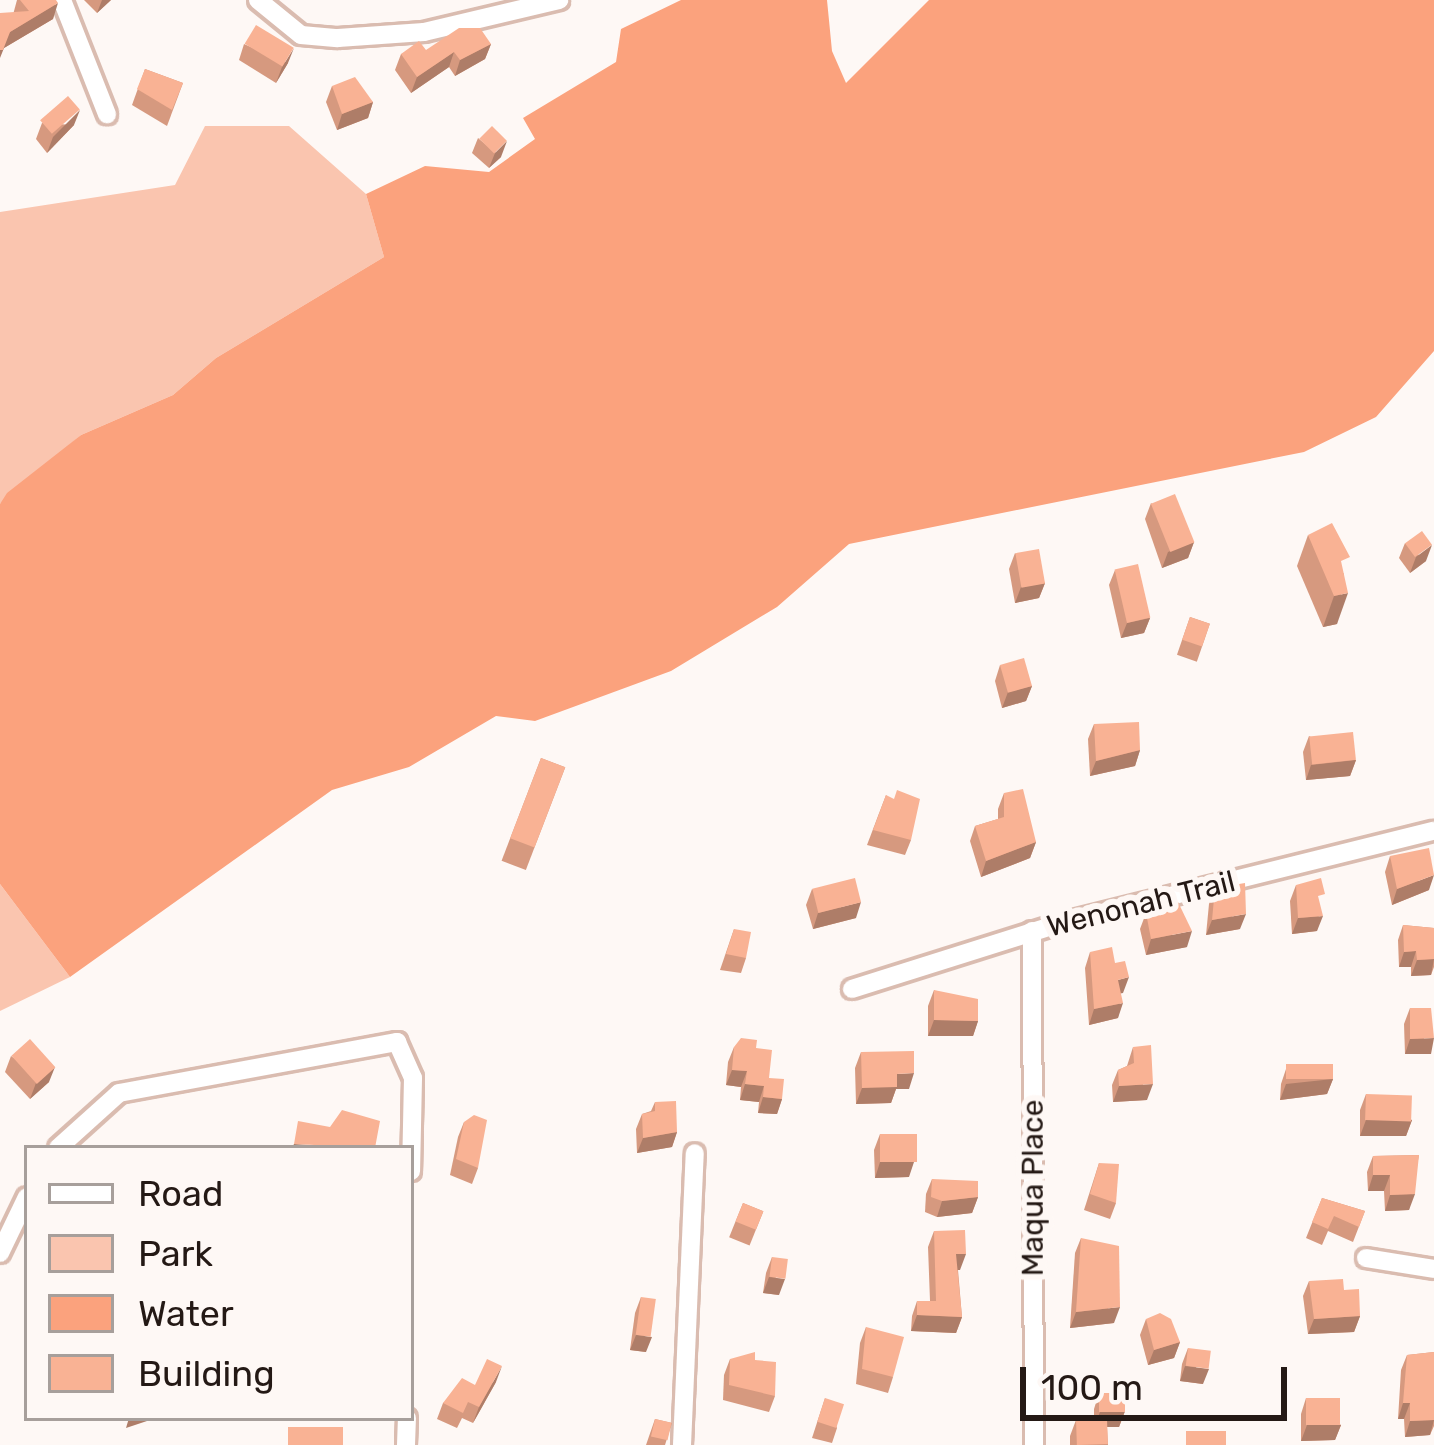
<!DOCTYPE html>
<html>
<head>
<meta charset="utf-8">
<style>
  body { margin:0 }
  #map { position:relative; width:1434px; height:1445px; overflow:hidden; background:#fef8f5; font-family:Rubik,sans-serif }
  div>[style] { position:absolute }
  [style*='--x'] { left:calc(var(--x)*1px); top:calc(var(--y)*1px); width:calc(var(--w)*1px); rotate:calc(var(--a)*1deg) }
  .green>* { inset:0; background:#fac5af }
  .water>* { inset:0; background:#fba27d }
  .roads { filter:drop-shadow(3px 0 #dabcb0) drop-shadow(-3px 0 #dabcb0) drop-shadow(0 3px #dabcb0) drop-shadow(0 -3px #dabcb0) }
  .minor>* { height:18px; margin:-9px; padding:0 9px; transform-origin:9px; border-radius:9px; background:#fff }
  .wall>* { inset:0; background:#d6997f; transform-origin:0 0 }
  .shaded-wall>* { inset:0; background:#ae7d68 }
  .building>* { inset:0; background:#f9b294; transform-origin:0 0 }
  span { translate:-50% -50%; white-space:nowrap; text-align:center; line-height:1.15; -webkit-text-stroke:12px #fef8f5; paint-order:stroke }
  .street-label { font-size:30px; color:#241915 }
  .legend { position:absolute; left:24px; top:1145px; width:390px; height:276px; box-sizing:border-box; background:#fef8f5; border:3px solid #a79f9b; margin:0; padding:15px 21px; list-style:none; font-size:36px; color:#241915 }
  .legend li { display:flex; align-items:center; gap:24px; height:60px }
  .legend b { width:60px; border:3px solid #a79f9b }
  .scale { position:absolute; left:1020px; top:1367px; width:267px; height:54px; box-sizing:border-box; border:6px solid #241915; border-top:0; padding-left:15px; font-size:36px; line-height:42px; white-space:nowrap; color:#241915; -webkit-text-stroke:9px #fef8f5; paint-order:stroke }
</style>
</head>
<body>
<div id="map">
  <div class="green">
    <div style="clip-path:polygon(205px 126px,289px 126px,366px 194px,384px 257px,216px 358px,173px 395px,81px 435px,0 504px,0 212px,175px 185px)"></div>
    <div style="clip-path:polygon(0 884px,70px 977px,0 1011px)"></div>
  </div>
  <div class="water">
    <div style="clip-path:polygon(681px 0,827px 0,832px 51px,846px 83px,929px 0,1434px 0,1434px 351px,1376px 417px,1304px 452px,849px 544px,777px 607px,671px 671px,535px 721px,496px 716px,409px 767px,332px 790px,70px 977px,0 884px,0 504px,7px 493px,81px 435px,173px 395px,216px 358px,384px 257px,366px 194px,425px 166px,489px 172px,535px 139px,523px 118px,616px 62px,621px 29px)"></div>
  </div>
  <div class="roads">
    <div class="minor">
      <div style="--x:62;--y:0;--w:123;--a:68.5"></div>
      <div style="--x:258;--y:0;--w:55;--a:39.1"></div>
      <div style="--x:301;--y:35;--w:37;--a:5"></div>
      <div style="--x:338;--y:38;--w:86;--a:-4"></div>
      <div style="--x:424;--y:32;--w:139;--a:-13.3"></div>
      <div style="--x:1032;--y:931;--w:514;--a:89.78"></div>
      <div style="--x:852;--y:989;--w:219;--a:-17.5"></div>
      <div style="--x:1061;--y:923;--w:384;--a:-13.9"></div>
      <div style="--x:58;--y:1148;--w:82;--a:-42"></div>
      <div style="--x:119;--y:1093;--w:283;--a:-10.4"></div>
      <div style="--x:397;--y:1042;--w:39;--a:66"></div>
      <div style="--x:413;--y:1078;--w:93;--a:91.2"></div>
      <div style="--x:0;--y:1253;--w:62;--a:-64.3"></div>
      <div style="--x:1366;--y:1258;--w:69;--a:9.2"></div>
      <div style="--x:406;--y:1445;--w:27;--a:-88"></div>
      <div style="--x:682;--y:1445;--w:292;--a:-87.5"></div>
    </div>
  </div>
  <div class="wall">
    <div style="clip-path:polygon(17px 0,56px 0,53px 19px,4px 48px)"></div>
    <div style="clip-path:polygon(84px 0,111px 0,97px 13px)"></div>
    <div style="clip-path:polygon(244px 44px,288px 63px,276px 83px,239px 60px)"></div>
    <div style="clip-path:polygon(491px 44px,485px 59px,455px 76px,449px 67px,411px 93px,395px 70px,401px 54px,426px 50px)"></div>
    <div style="clip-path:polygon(145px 69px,183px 83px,167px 126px,132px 105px)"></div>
    <div style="clip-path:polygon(332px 86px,373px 102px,368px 118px,337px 130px,326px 102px)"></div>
    <div style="clip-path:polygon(42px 123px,74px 125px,47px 153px,36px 139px)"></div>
    <div style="clip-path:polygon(478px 138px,501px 157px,489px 168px,472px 153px)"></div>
    <div style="clip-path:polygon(1151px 503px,1194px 542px,1188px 558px,1162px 568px,1145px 519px)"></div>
    <div style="clip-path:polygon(1308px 535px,1344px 574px,1337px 624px,1323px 627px,1297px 566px)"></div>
    <div style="clip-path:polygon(1405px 543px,1426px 561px,1410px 573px,1399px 558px)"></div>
    <div style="clip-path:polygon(1015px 553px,1045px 583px,1039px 598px,1015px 603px,1009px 569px)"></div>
    <div style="clip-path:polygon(1115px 570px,1150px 618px,1144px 633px,1121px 638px,1109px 585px)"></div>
    <div style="left:1190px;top:617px;width:21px;height:40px;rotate:19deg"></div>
    <div style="clip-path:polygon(1000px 665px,1032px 686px,1026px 701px,1002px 708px,995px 681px)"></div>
    <div style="clip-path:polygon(1094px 724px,1140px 750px,1135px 766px,1090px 776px,1088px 739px)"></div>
    <div style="clip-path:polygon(1309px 736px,1356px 760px,1350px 776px,1306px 780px,1303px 752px)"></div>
    <div style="left:541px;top:758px;width:26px;height:110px;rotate:21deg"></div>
    <div style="clip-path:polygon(1004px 793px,1036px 842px,1030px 858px,981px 877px,970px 841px,975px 826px,998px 819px,998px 809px)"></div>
    <div style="clip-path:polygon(886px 795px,911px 840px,905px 855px,867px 845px)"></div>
    <div style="clip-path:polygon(1390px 856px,1429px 890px,1392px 905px,1385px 872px)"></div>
    <div style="clip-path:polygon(1296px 885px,1320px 906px,1317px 931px,1292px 934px,1290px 901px)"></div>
    <div style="clip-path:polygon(1215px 888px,1240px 929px,1206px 935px,1209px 904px)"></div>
    <div style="clip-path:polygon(812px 889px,856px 918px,813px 929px,806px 905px)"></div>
    <div style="clip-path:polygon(1146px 913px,1187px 947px,1146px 955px,1140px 929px)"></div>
    <div style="clip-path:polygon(1403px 925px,1434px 928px,1434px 967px,1431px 975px,1411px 976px,1411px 967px,1399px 967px,1398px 940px)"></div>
    <div style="clip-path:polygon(734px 929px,746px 958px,741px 973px,720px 970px)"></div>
    <div style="clip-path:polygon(1090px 952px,1123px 993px,1121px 993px,1118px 1018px,1089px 1025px,1085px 968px)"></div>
    <div style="clip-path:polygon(934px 990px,978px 1021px,973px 1036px,928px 1036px,928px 1006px)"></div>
    <div style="clip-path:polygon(1410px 1008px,1431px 1054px,1405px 1054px,1404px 1024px)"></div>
    <div style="clip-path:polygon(734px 1047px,756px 1048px,769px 1078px,782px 1099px,777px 1114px,758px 1113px,759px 1102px,740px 1100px,741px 1087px,726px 1085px,728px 1062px)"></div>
    <div style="clip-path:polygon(1133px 1047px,1147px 1100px,1113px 1102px,1112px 1085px,1118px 1070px,1127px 1066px)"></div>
    <div style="clip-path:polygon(861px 1052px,909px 1089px,896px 1089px,891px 1103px,856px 1104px,855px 1068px)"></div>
    <div style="clip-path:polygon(11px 1056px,49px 1082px,30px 1099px,5px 1072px)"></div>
    <div style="clip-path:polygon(1286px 1069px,1333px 1079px,1327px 1094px,1280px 1100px,1281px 1084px)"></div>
    <div style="clip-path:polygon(1366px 1094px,1412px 1120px,1406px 1136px,1360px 1136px,1360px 1110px)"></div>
    <div style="clip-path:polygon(655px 1102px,677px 1132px,672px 1147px,637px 1153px,636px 1129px,642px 1114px,651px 1111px)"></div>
    <div style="clip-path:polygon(464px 1122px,478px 1168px,472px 1184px,450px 1175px,458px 1137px)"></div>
    <div style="clip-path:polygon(880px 1134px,909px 1177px,875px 1178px,874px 1150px)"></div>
    <div style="clip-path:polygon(1419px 1155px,1409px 1210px,1385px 1211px,1384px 1191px,1368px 1191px,1367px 1172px,1373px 1156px)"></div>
    <div style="clip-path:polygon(1099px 1163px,1116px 1203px,1110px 1219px,1084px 1210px)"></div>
    <div style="clip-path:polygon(932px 1179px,978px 1197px,972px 1213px,937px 1217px,925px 1212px,926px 1194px)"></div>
    <div style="clip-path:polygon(1322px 1198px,1365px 1211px,1353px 1242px,1328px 1231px,1322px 1245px,1306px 1238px)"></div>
    <div style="left:743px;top:1203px;width:22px;height:37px;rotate:22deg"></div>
    <div style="clip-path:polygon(934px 1231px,960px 1270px,958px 1270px,962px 1317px,956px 1333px,911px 1331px,912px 1316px,917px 1301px,930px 1301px,928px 1247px)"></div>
    <div style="clip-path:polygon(1081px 1238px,1114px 1323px,1070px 1328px,1075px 1253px)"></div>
    <div style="clip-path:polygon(772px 1257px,779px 1295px,763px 1293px,766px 1273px)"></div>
    <div style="clip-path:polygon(1309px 1281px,1360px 1316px,1354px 1332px,1308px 1334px,1303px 1296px)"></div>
    <div style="clip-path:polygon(641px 1297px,646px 1352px,630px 1350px,635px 1313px)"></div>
    <div style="clip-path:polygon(1146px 1319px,1180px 1342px,1174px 1358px,1148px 1365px,1140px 1335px)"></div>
    <div style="clip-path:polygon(866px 1327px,893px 1377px,888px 1393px,856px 1384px,860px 1343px)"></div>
    <div style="clip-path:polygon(1188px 1348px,1203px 1384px,1180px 1381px,1182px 1364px)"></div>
    <div style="clip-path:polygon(1434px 1352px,1434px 1426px,1430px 1435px,1405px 1437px,1404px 1419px,1398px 1419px,1401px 1370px,1407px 1355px)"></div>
    <div style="clip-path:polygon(730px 1359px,755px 1360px,775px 1396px,769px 1412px,723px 1400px,724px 1375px)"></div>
    <div style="clip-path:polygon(496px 1382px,473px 1423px,462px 1418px,457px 1428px,437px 1419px,443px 1403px,475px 1385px)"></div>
    <div style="clip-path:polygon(1099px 1393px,1125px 1411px,1119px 1427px,1107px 1427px,1108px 1445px,1070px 1445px,1070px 1436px,1076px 1420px,1094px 1419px,1094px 1409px)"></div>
    <div style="clip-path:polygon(825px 1398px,837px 1428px,832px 1443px,812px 1438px)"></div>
    <div style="clip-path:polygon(1306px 1398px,1341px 1425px,1335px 1440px,1301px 1441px,1301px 1414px)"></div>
    <div style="clip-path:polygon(655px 1419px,672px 1423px,665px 1445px,646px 1445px)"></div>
  </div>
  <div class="shaded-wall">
    <div style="clip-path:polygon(102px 0,111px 0,97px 13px)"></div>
    <div style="clip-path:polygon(58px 3px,53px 19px,4px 48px,0 58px,0 50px,10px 32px)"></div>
    <div style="clip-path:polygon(491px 44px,485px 59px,455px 76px,460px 60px)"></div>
    <div style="clip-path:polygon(294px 48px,288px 63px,276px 83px,282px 67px)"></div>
    <div style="clip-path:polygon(454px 52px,449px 67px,411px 93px,417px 77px)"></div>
    <div style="clip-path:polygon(373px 102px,368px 118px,337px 130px,342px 114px)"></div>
    <div style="clip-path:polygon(80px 110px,74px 125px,47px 153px,53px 137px)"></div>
    <div style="clip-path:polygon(507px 141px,501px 157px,489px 168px,495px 153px)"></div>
    <div style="clip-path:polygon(1194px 542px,1188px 558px,1162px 568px,1168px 552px)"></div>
    <div style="clip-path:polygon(1432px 545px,1426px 561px,1410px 573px,1416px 557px)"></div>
    <div style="clip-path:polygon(1045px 583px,1039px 598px,1015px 603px,1021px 587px)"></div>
    <div style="clip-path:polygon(1348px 593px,1337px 624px,1323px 627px,1334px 596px)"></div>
    <div style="clip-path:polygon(1150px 618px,1144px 633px,1121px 638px,1127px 623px)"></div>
    <div style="clip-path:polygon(1032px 686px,1026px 701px,1002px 708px,1008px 692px)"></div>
    <div style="clip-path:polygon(1140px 750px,1135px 766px,1090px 776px,1096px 761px)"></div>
    <div style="clip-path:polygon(1356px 760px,1350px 776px,1306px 780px,1311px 765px)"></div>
    <div style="clip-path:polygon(1036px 842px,1030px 858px,981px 877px,986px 861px)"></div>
    <div style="clip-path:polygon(1434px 875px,1429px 890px,1392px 905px,1397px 889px)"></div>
    <div style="clip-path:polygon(861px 902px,856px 918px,813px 929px,818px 913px)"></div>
    <div style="clip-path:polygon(1246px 914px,1240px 929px,1206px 935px,1212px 920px)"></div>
    <div style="clip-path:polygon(1323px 916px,1317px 931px,1292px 934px,1298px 918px)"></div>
    <div style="clip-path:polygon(1192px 931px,1187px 947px,1146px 955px,1151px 939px)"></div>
    <div style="clip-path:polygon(1416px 951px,1411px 967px,1399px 967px,1404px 952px)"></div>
    <div style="clip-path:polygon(1434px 959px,1431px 975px,1411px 976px,1417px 960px)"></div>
    <div style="clip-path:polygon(1129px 977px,1123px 993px,1113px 995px,1118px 980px)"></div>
    <div style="clip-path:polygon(1123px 1003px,1118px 1018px,1089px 1025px,1094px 1009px)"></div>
    <div style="clip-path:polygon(934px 1020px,978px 1021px,973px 1036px,928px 1036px)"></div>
    <div style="clip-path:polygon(1434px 1038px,1431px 1054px,1405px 1054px,1410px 1039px)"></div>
    <div style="clip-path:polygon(55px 1067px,49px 1082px,30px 1099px,36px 1083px)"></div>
    <div style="clip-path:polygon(732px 1070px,747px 1071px,741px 1087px,726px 1085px)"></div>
    <div style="clip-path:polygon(914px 1073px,909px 1089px,896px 1089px,891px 1103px,856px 1104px,862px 1088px,897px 1074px)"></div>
    <div style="clip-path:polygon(1333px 1079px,1327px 1094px,1280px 1100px,1286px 1084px)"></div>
    <div style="clip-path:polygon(745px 1084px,764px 1086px,759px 1102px,740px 1100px)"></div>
    <div style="clip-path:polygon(1153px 1084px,1147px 1100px,1113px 1102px,1119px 1086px)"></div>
    <div style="clip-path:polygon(763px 1097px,782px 1099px,777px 1114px,758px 1113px)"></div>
    <div style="clip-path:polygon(1366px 1120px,1412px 1120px,1406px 1136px,1360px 1136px)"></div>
    <div style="clip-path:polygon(677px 1132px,672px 1147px,637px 1153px,643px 1138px)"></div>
    <div style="clip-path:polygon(294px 1144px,357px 1148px,292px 1148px)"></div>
    <div style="clip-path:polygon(880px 1162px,914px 1162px,909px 1177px,875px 1178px)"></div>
    <div style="clip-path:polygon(1373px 1175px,1390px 1175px,1384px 1191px,1368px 1191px)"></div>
    <div style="clip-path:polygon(1415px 1194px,1409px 1210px,1385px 1211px,1390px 1195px)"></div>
    <div style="clip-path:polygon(978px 1197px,972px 1213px,937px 1217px,942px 1201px)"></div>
    <div style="clip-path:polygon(956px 1254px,966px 1254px,960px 1270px,950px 1270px)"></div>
    <div style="clip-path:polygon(769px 1277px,785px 1279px,779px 1295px,763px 1293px)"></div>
    <div style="clip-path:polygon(1120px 1307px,1114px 1323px,1070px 1328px,1076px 1312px)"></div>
    <div style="clip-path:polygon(917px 1315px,962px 1317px,956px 1333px,911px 1331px)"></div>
    <div style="clip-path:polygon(1360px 1316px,1354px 1332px,1308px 1334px,1314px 1319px)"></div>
    <div style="clip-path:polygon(636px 1335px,652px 1337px,646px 1352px,630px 1350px)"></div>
    <div style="clip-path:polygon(1180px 1342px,1174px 1358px,1148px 1365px,1154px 1350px)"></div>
    <div style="clip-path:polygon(502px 1366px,496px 1382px,473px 1423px,479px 1407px)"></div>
    <div style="clip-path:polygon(1185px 1366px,1209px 1369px,1203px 1384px,1180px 1381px)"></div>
    <div style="clip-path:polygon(1403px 1403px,1410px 1403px,1404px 1419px,1398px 1419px)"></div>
    <div style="clip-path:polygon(1125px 1411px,1119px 1427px,1094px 1427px,1100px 1412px)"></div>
    <div style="clip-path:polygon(129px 1418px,149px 1418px,147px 1421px,126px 1428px)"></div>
    <div style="clip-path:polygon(1434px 1420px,1430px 1435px,1405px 1437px,1410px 1421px)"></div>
    <div style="clip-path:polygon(1307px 1425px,1341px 1425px,1335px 1440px,1301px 1441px)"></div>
  </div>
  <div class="building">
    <div style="clip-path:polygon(20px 0,56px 0,58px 3px,10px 32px,3px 50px,0 50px,0 13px,29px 11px)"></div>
    <div style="left:256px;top:25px;width:44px;height:22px;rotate:31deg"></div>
    <div style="clip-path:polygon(459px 28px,480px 28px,491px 44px,460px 60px,454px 52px,417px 77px,401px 54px,419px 41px,426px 50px)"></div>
    <div style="clip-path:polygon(145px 69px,183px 83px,172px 110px,137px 89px)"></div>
    <div style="clip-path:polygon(355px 77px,373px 102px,342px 114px,332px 86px)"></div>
    <div style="left:68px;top:96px;width:18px;height:37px;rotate:49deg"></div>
    <div style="left:492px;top:126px;width:21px;height:18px;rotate:45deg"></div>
    <div style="left:1175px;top:494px;width:52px;height:26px;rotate:68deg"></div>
    <div style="clip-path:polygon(1332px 523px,1350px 557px,1341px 561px,1348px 593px,1334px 596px,1308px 535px)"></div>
    <div style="left:1422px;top:531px;width:17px;height:21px;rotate:54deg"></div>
    <div style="left:1039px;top:549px;width:35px;height:24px;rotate:80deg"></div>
    <div style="left:1138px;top:564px;width:55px;height:24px;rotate:77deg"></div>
    <div style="left:1190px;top:617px;width:21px;height:24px;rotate:19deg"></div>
    <div style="left:1024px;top:658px;width:29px;height:25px;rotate:74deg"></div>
    <div style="clip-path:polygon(1139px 722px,1140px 750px,1096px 761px,1094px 724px)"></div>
    <div style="left:1353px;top:732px;width:28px;height:44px;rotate:84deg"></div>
    <div style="left:541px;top:758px;width:26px;height:86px;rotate:21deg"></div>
    <div style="clip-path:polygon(1023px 789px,1036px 842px,986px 861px,975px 826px,1004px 817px,1004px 793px)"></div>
    <div style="clip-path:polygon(897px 790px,920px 799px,911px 840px,873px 830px,886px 795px,894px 799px)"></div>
    <div style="clip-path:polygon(1429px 848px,1434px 875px,1397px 889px,1390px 856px)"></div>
    <div style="left:855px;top:878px;width:25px;height:44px;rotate:76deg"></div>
    <div style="clip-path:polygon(1321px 878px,1325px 894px,1318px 896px,1323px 916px,1298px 918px,1296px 885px)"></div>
    <div style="clip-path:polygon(1245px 883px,1246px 914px,1212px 920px,1215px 888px)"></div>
    <div style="clip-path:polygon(1178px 902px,1192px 931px,1151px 939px,1146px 913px)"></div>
    <div style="clip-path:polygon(1403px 925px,1434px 928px,1434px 959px,1417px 960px,1416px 951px,1404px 952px)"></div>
    <div style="clip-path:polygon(734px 929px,751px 932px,746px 958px,726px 954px)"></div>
    <div style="clip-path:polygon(1112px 947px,1115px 963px,1125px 961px,1129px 977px,1118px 980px,1123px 1003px,1094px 1009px,1090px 952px)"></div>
    <div style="clip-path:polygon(934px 990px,978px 999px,978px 1021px,934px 1020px)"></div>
    <div style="clip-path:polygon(1410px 1008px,1431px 1008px,1434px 1038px,1410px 1039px)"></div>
    <div style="clip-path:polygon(741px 1038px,757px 1040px,756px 1048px,772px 1050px,769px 1078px,784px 1079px,782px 1099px,763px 1097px,764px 1086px,745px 1084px,747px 1071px,732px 1070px,734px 1047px)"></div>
    <div style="left:30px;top:1039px;width:38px;height:25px;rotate:48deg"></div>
    <div style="clip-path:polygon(1151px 1045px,1153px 1084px,1119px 1086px,1118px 1070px,1134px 1063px,1133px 1047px)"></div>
    <div style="clip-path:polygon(914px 1051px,914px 1073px,897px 1074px,897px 1087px,862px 1088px,861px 1052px)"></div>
    <div style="left:1333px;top:1064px;width:15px;height:47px;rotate:90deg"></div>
    <div style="left:1366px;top:1094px;width:46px;height:26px;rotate:2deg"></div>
    <div style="clip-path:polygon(676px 1101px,677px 1132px,643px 1138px,642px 1114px,655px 1111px,655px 1102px)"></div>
    <div style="clip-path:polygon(342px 1110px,380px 1121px,375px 1148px,294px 1144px,298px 1121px,330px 1127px)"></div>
    <div style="clip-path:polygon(474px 1115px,487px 1120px,478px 1168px,456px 1159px,464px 1122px)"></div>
    <div style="left:880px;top:1134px;width:37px;height:28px"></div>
    <div style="clip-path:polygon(1419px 1155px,1415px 1194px,1390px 1195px,1390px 1175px,1373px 1175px,1373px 1156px)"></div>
    <div style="clip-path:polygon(1099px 1163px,1119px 1164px,1116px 1203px,1090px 1194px)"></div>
    <div style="clip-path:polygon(932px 1179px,978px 1181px,978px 1197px,942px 1201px,931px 1197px)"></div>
    <div style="clip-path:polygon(1322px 1198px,1365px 1211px,1359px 1227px,1334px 1216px,1328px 1229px,1312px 1222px)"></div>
    <div style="left:743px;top:1203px;width:22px;height:20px;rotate:22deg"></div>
    <div style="clip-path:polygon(965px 1230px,966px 1254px,956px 1254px,962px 1317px,917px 1315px,917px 1301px,936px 1301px,934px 1231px)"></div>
    <div style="clip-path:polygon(1081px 1238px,1119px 1246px,1120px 1307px,1076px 1312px)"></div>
    <div style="left:772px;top:1257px;width:16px;height:20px;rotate:7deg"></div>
    <div style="clip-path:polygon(1343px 1279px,1344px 1290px,1359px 1289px,1360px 1316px,1314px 1319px,1309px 1281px)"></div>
    <div style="left:641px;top:1297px;width:15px;height:38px;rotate:8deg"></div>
    <div style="clip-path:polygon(1160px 1313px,1171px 1319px,1180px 1342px,1154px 1350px,1146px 1319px)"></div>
    <div style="clip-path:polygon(866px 1327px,904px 1337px,893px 1377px,862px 1369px)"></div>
    <div style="left:1188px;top:1348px;width:23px;height:18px;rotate:7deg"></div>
    <div style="clip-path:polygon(755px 1352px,755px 1360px,776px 1362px,775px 1396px,729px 1385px,730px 1359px)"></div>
    <div style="clip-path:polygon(1434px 1352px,1434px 1420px,1410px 1421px,1410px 1403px,1403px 1403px,1407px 1355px)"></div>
    <div style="clip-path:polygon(487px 1359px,502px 1366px,479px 1407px,468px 1402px,463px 1413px,443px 1403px,462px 1378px,475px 1385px)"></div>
    <div style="left:1099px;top:1393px;width:26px;height:19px"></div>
    <div style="left:825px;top:1398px;width:20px;height:25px;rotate:18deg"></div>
    <div style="left:1306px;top:1398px;width:34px;height:27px"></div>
    <div style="left:655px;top:1419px;width:17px;height:18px;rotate:13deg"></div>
    <div style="left:1107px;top:1419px;width:25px;height:31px;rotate:88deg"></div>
    <div style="left:288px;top:1427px;width:55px;height:18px"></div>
    <div style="left:1186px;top:1431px;width:40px;height:14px"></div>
  </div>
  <div class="street-label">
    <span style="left:1141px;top:904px;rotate:-14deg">Wenonah Trail</span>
    <span style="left:1033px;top:1188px;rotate:-90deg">Maqua Place</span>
  </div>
  <ul class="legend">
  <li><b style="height:15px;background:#fff"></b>Road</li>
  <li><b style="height:33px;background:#fac5af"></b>Park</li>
  <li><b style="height:33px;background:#fba27d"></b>Water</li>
  <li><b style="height:33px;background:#f9b294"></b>Building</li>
  </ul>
  <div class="scale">100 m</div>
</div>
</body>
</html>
